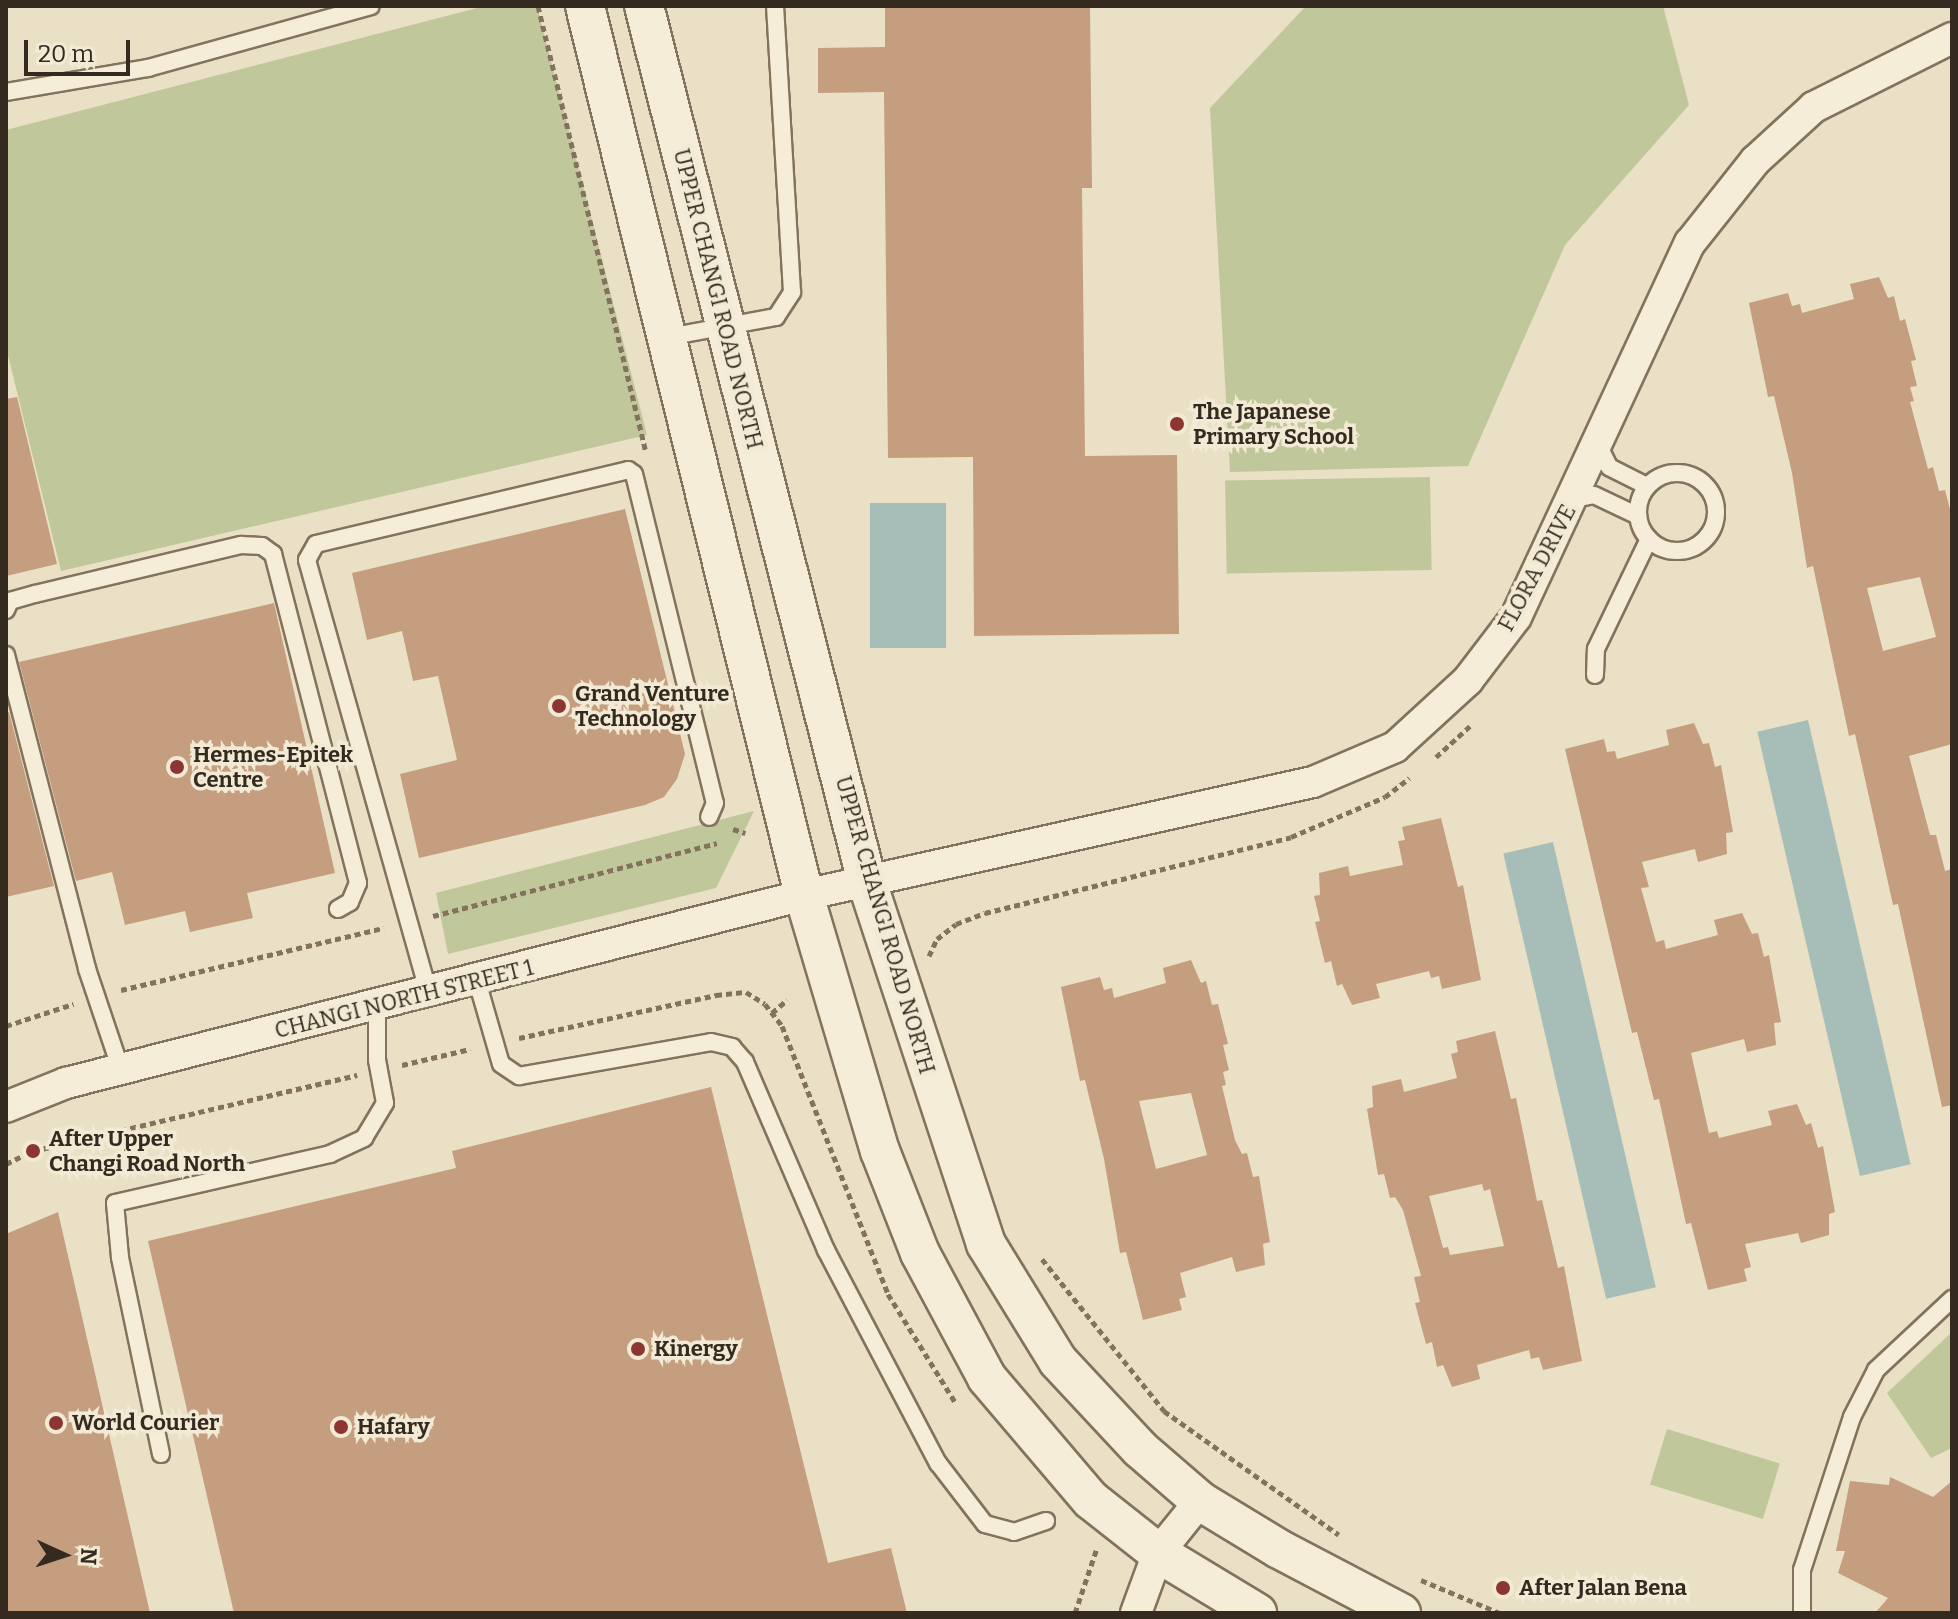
<!DOCTYPE html>
<html>
<head>
<meta charset="utf-8">
<style>
  body { margin:0 }
  #map { position:relative; width:1958px; height:1619px; overflow:hidden; background:#eae0c5; font-family:Bitter,serif }
  div>[style] { position:absolute }
  [style*='--x'] { left:calc(var(--x)*1px); top:calc(var(--y)*1px); width:calc(var(--w)*1px); rotate:calc(var(--a)*1deg) }
  .green>* { inset:0; background:#c0c79a; transform-origin:0 0 }
  .water>* { inset:0; background:#a6beb7; transform-origin:0 0 }
  .building>* { inset:0; background:#c49e7e }
  .path>* { height:5px; margin-top:-2.5px; transform-origin:0; background:repeating-linear-gradient(90deg,#83725d 0 6px,transparent 0 10px) }
  .roads { filter:drop-shadow(2px 0 #83725d) drop-shadow(-2px 0 #83725d) drop-shadow(0 2px #83725d) drop-shadow(0 -2px #83725d) }
  .service>* { height:16px; margin:-8px; padding:0 8px; transform-origin:8px; border-radius:8px; background:#f5edd7 }
  .service>.ring { margin:-8px; padding:0; box-sizing:content-box; background:none; border:16px solid #f5edd7; border-radius:50% }
  .minor>* { height:30px; margin:-15px; padding:0 15px; transform-origin:15px; border-radius:15px; background:#f5edd7 }
  .tertiary>* { height:38px; margin:-19px; padding:0 19px; transform-origin:19px; border-radius:19px; background:#f5edd7 }
  .dots>* { width:22px; height:22px; translate:-50% -50%; box-sizing:border-box; border:4px solid #f2ead4; border-radius:50% }
  span { translate:-50% -50%; white-space:nowrap; text-align:center; line-height:1.15; -webkit-text-stroke:7px #f2ead4; paint-order:stroke }
  .street-label { font-size:22px; color:#342a1f }
  .poi-label { font-size:22px; color:#342a1f; font-weight:700 }
  .left { translate:0 -50%; text-align:left }
  .frame { position:absolute; inset:0; border:8px solid #342a1f; pointer-events:none }
  .north { position:absolute; left:24px; top:1515px; width:80px; height:80px; -webkit-text-stroke:6px #f2ead4; paint-order:stroke; rotate:93deg; font-size:22px; font-weight:700; line-height:32px; text-align:center; color:#342a1f }
  .north::after { content:''; display:block; margin:auto; width:28px; height:36px; background:#342a1f; clip-path:polygon(50% 0,100% 100%,50% 72%,0 100%) }
  .scale { position:absolute; left:24px; top:40px; width:106px; height:36px; box-sizing:border-box; border:4px solid #342a1f; border-top:0; padding-left:10px; font-size:24px; line-height:28px; white-space:nowrap; color:#342a1f; -webkit-text-stroke:6px #f2ead4; paint-order:stroke }
</style>
</head>
<body>
<div id="map">
  <div class="green">
    <div style="clip-path:polygon(485px 6px,537px 6px,647px 435px,61px 571px,6px 347px,6px 130px)"></div>
    <div style="clip-path:polygon(1306px 6px,1663px 6px,1689px 105px,1565px 245px,1468px 466px,1230px 472px,1210px 108px)"></div>
    <div style="left:1430px;top:477px;width:93px;height:205px;rotate:89deg"></div>
    <div style="clip-path:polygon(754px 811px,716px 888px,448px 954px,436px 893px)"></div>
    <div style="clip-path:polygon(1952px 1332px,1952px 1448px,1931px 1458px,1887px 1393px)"></div>
    <div style="left:1667px;top:1429px;width:118px;height:58px;rotate:17deg"></div>
  </div>
  <div class="water">
    <div style="left:946px;top:503px;width:145px;height:76px;rotate:90deg"></div>
    <div style="left:1808px;top:720px;width:456px;height:52px;rotate:77deg"></div>
    <div style="left:1553px;top:842px;width:457px;height:51px;rotate:77deg"></div>
  </div>
  <div class="building">
    <div style="clip-path:polygon(885px 6px,1090px 6px,1092px 188px,1082px 188px,1085px 456px,1177px 455px,1179px 634px,974px 636px,973px 457px,888px 458px,884px 92px,818px 93px,818px 48px,885px 47px)"></div>
    <div style="clip-path:polygon(evenodd,1879px 277px,1888px 298px,1894px 296px,1900px 321px,1905px 319px,1916px 360px,1911px 361px,1917px 386px,1910px 387px,1914px 401px,1910px 402px,1928px 469px,1933px 467px,1939px 491px,1945px 490px,1952px 517px,1952px 744px,1909px 756px,1930px 835px,1936px 835px,1945px 871px,1952px 869px,1952px 1105px,1942px 1107px,1898px 904px,1893px 905px,1855px 734px,1849px 736px,1813px 566px,1807px 568px,1792px 473px,1774px 396px,1768px 397px,1749px 303px,1788px 293px,1792px 306px,1800px 304px,1802px 313px,1854px 299px,1850px 284px,1879px 277px,1920px 577px,1936px 637px,1883px 651px,1867px 588px,1920px 577px)"></div>
    <div style="clip-path:polygon(17px 397px,57px 564px,6px 576px,6px 399px)"></div>
    <div style="clip-path:polygon(625px 509px,685px 754px,677px 779px,664px 797px,645px 805px,419px 858px,400px 774px,457px 760px,438px 676px,413px 681px,402px 631px,367px 640px,352px 573px)"></div>
    <div style="clip-path:polygon(274px 603px,335px 873px,247px 893px,253px 918px,190px 932px,185px 911px,125px 925px,112px 872px,76px 881px,19px 662px)"></div>
    <div style="clip-path:polygon(9px 712px,54px 886px,6px 897px,6px 713px)"></div>
    <div style="clip-path:polygon(1694px 723px,1703px 744px,1709px 743px,1715px 767px,1721px 765px,1733px 832px,1726px 833px,1727px 854px,1698px 862px,1695px 849px,1642px 862px,1649px 887px,1641px 888px,1656px 942px,1664px 940px,1666px 949px,1718px 935px,1714px 920px,1742px 913px,1752px 934px,1758px 933px,1764px 957px,1769px 955px,1781px 1022px,1774px 1023px,1776px 1045px,1747px 1052px,1744px 1039px,1691px 1053px,1709px 1133px,1717px 1131px,1719px 1138px,1772px 1125px,1768px 1111px,1797px 1104px,1806px 1125px,1811px 1123px,1818px 1148px,1823px 1146px,1835px 1212px,1829px 1214px,1829px 1235px,1801px 1243px,1798px 1233px,1745px 1244px,1751px 1267px,1744px 1269px,1747px 1281px,1708px 1290px,1691px 1223px,1686px 1224px,1659px 1099px,1654px 1100px,1637px 1032px,1632px 1033px,1565px 749px,1604px 739px,1607px 752px,1615px 751px,1617px 759px,1669px 745px,1666px 730px)"></div>
    <div style="clip-path:polygon(1441px 818px,1458px 887px,1463px 885px,1481px 980px,1442px 989px,1439px 976px,1431px 978px,1429px 971px,1376px 984px,1380px 998px,1352px 1005px,1342px 984px,1337px 986px,1331px 961px,1325px 963px,1315px 922px,1320px 921px,1314px 896px,1320px 895px,1319px 873px,1348px 866px,1350px 876px,1403px 865px,1398px 841px,1405px 840px,1402px 827px)"></div>
    <div style="clip-path:polygon(evenodd,1191px 960px,1201px 983px,1206px 981px,1212px 1005px,1218px 1004px,1228px 1044px,1223px 1045px,1229px 1070px,1223px 1072px,1226px 1085px,1222px 1086px,1235px 1140px,1242px 1154px,1247px 1153px,1253px 1177px,1259px 1176px,1270px 1242px,1263px 1244px,1265px 1265px,1236px 1272px,1232px 1257px,1180px 1273px,1186px 1297px,1179px 1299px,1182px 1310px,1143px 1320px,1126px 1252px,1120px 1253px,1104px 1159px,1085px 1080px,1080px 1081px,1061px 987px,1100px 977px,1104px 990px,1112px 988px,1114px 998px,1166px 983px,1163px 968px,1191px 960px,1191px 1093px,1207px 1155px,1156px 1169px,1139px 1101px,1191px 1093px)"></div>
    <div style="clip-path:polygon(evenodd,1495px 1031px,1511px 1099px,1516px 1098px,1537px 1201px,1542px 1200px,1558px 1268px,1564px 1266px,1582px 1361px,1543px 1370px,1539px 1357px,1531px 1359px,1529px 1350px,1477px 1365px,1480px 1379px,1452px 1387px,1443px 1365px,1437px 1367px,1432px 1342px,1426px 1344px,1415px 1303px,1420px 1302px,1414px 1277px,1421px 1276px,1403px 1210px,1395px 1197px,1390px 1198px,1384px 1174px,1378px 1175px,1367px 1109px,1373px 1107px,1372px 1086px,1401px 1079px,1404px 1092px,1457px 1078px,1451px 1054px,1458px 1052px,1456px 1041px,1495px 1031px,1482px 1184px,1484px 1191px,1490px 1189px,1504px 1246px,1450px 1255px,1448px 1247px,1443px 1248px,1429px 1196px,1482px 1184px)"></div>
    <div style="clip-path:polygon(711px 1087px,828px 1563px,891px 1548px,907px 1613px,234px 1613px,148px 1241px,456px 1168px,452px 1151px)"></div>
    <div style="clip-path:polygon(58px 1212px,150px 1613px,6px 1613px,6px 1234px)"></div>
    <div style="clip-path:polygon(1890px 1477px,1933px 1497px,1952px 1481px,1952px 1613px,1875px 1613px,1888px 1598px,1838px 1573px,1845px 1551px,1836px 1551px,1850px 1481px,1889px 1485px)"></div>
  </div>
  <div class="path">
    <div style="--x:538;--y:6;--w:459;--a:76.4"></div>
    <div style="--x:1436;--y:757;--w:46;--a:-42.4"></div>
    <div style="--x:733;--y:829;--w:13;--a:18"></div>
    <div style="--x:433;--y:916;--w:293;--a:-14.4"></div>
    <div style="--x:929;--y:956;--w:19;--a:-65"></div>
    <div style="--x:937;--y:939;--w:24;--a:-38"></div>
    <div style="--x:956;--y:924;--w:31;--a:-21"></div>
    <div style="--x:985;--y:913;--w:315;--a:-13.9"></div>
    <div style="--x:1291;--y:837;--w:102;--a:-23.1"></div>
    <div style="--x:1385;--y:797;--w:31;--a:-38"></div>
    <div style="--x:121;--y:990;--w:270;--a:-13.3"></div>
    <div style="--x:772;--y:1013;--w:20;--a:-41"></div>
    <div style="--x:6;--y:1026;--w:71;--a:-18.2"></div>
    <div style="--x:519;--y:1038;--w:202;--a:-12.3"></div>
    <div style="--x:716;--y:995;--w:30;--a:-6"></div>
    <div style="--x:746;--y:992;--w:22;--a:32"></div>
    <div style="--x:765;--y:1004;--w:28;--a:52"></div>
    <div style="--x:782;--y:1026;--w:288;--a:68.4"></div>
    <div style="--x:888;--y:1294;--w:127;--a:58.2"></div>
    <div style="--x:402;--y:1065;--w:70;--a:-13.2"></div>
    <div style="--x:6;--y:1164;--w:30;--a:-26"></div>
    <div style="--x:33;--y:1151;--w:333;--a:-13.2"></div>
    <div style="--x:1042;--y:1259;--w:195;--a:51.2"></div>
    <div style="--x:1164;--y:1411;--w:214;--a:35.3"></div>
    <div style="--x:1421;--y:1580;--w:86;--a:22.7"></div>
    <div style="--x:1075;--y:1613;--w:69;--a:-71.3"></div>
  </div>
  <div class="roads">
    <div class="service">
      <div style="--x:6;--y:92;--w:144;--a:-9.6"></div>
      <div style="--x:148;--y:68;--w:231;--a:-15.5"></div>
      <div style="--x:668;--y:337;--w:110;--a:-10.5"></div>
      <div style="--x:776;--y:317;--w:30;--a:-57"></div>
      <div style="--x:792;--y:292;--w:287;--a:-93.4"></div>
      <div style="--x:1598;--y:444;--w:25;--a:64"></div>
      <div style="--x:1609;--y:467;--w:42;--a:26.6"></div>
      <div class="ring" style="left:1638px;top:473px;width:62px;height:62px"></div>
      <div style="--x:1574;--y:499;--w:20;--a:-11"></div>
      <div style="--x:1594;--y:495;--w:49;--a:25.5"></div>
      <div style="--x:6;--y:610;--w:10;--a:-66"></div>
      <div style="--x:10;--y:601;--w:26;--a:-16"></div>
      <div style="--x:35;--y:594;--w:212;--a:-13.4"></div>
      <div style="--x:241;--y:545;--w:21;--a:3"></div>
      <div style="--x:262;--y:546;--w:14;--a:36"></div>
      <div style="--x:273;--y:554;--w:340;--a:75.5"></div>
      <div style="--x:358;--y:883;--w:21;--a:113"></div>
      <div style="--x:350;--y:902;--w:14;--a:150"></div>
      <div style="--x:6;--y:655;--w:324;--a:75.5"></div>
      <div style="--x:87;--y:969;--w:107;--a:71.4"></div>
      <div style="--x:1595;--y:675;--w:26;--a:-88"></div>
      <div style="--x:1596;--y:649;--w:122;--a:-64.3"></div>
      <div style="--x:477;--y:981;--w:86;--a:73.9"></div>
      <div style="--x:501;--y:1064;--w:22;--a:34"></div>
      <div style="--x:519;--y:1076;--w:195;--a:-10"></div>
      <div style="--x:711;--y:1042;--w:22;--a:13"></div>
      <div style="--x:732;--y:1047;--w:20;--a:49"></div>
      <div style="--x:745;--y:1062;--w:205;--a:66.7"></div>
      <div style="--x:826;--y:1250;--w:241;--a:62.3"></div>
      <div style="--x:938;--y:1463;--w:77;--a:52.4"></div>
      <div style="--x:985;--y:1524;--w:30;--a:15"></div>
      <div style="--x:1014;--y:1532;--w:34;--a:-19"></div>
      <div style="--x:429;--y:994;--w:451;--a:-105.7"></div>
      <div style="--x:307;--y:560;--w:18;--a:-61"></div>
      <div style="--x:316;--y:544;--w:321;--a:-13.3"></div>
      <div style="--x:628;--y:470;--w:7;--a:34"></div>
      <div style="--x:634;--y:474;--w:339;--a:76.2"></div>
      <div style="--x:715;--y:803;--w:15;--a:113"></div>
      <div style="--x:161;--y:1454;--w:201;--a:-101.8"></div>
      <div style="--x:120;--y:1257;--w:54;--a:-95.3"></div>
      <div style="--x:115;--y:1203;--w:221;--a:-12.8"></div>
      <div style="--x:330;--y:1154;--w:38;--a:-25"></div>
      <div style="--x:364;--y:1138;--w:41;--a:-59"></div>
      <div style="--x:385;--y:1103;--w:44;--a:-100.5"></div>
      <div style="--x:377;--y:1060;--w:53;--a:-90"></div>
      <div style="--x:1802;--y:1613;--w:43;--a:-90"></div>
      <div style="--x:1802;--y:1570;--w:161;--a:-71.9"></div>
      <div style="--x:1852;--y:1417;--w:53;--a:-62.9"></div>
      <div style="--x:1876;--y:1370;--w:104;--a:-43.1"></div>
    </div>
    <div class="minor">
      <div style="--x:6;--y:1107;--w:65;--a:-21.8"></div>
      <div style="--x:66;--y:1083;--w:762;--a:-14.29"></div>
      <div style="--x:804;--y:895;--w:521;--a:-12.52"></div>
      <div style="--x:1313;--y:782;--w:89;--a:-23.1"></div>
      <div style="--x:1395;--y:747;--w:99;--a:-42.5"></div>
      <div style="--x:1468;--y:680;--w:79;--a:-52.7"></div>
      <div style="--x:1516;--y:617;--w:412;--a:-65.1"></div>
      <div style="--x:1690;--y:243;--w:105;--a:-51.6"></div>
      <div style="--x:1755;--y:161;--w:80;--a:-42.5"></div>
      <div style="--x:1814;--y:107;--w:154;--a:-26.6"></div>
      <div style="--x:1136;--y:1613;--w:64;--a:-69.9"></div>
      <div style="--x:1158;--y:1553;--w:67;--a:-51.1"></div>
    </div>
    <div class="tertiary">
      <div style="--x:585;--y:6;--w:916;--a:76.16"></div>
      <div style="--x:804;--y:895;--w:267;--a:73.5"></div>
      <div style="--x:880;--y:1151;--w:110;--a:68.6"></div>
      <div style="--x:920;--y:1253;--w:142;--a:61.8"></div>
      <div style="--x:987;--y:1378;--w:160;--a:49.6"></div>
      <div style="--x:1091;--y:1500;--w:85;--a:38.3"></div>
      <div style="--x:1158;--y:1553;--w:116;--a:31.2"></div>
      <div style="--x:644;--y:6;--w:904;--a:75.72"></div>
      <div style="--x:867;--y:882;--w:381;--a:71.8"></div>
      <div style="--x:986;--y:1244;--w:137;--a:58.4"></div>
      <div style="--x:1058;--y:1361;--w:120;--a:47"></div>
      <div style="--x:1140;--y:1449;--w:79;--a:40.9"></div>
      <div style="--x:1200;--y:1501;--w:92;--a:31.3"></div>
      <div style="--x:1279;--y:1549;--w:138;--a:27.7"></div>
    </div>
  </div>
  <div class="dots">
    <div style="left:1177px;top:424px;background:#8c3533"></div>
    <div style="left:559px;top:706px;background:#8c3533"></div>
    <div style="left:177px;top:767px;background:#8c3533"></div>
    <div style="left:33px;top:1151px;background:#8c3533"></div>
    <div style="left:638px;top:1349px;background:#8c3533"></div>
    <div style="left:56px;top:1423px;background:#8c3533"></div>
    <div style="left:341px;top:1427px;background:#8c3533"></div>
    <div style="left:1503px;top:1588px;background:#8c3533"></div>
  </div>
  <div class="street-label">
    <span style="left:718px;top:299px;rotate:76deg">UPPER CHANGI ROAD NORTH</span>
    <span style="left:1537px;top:568px;rotate:-62deg">FLORA DRIVE</span>
    <span style="left:885px;top:925px;rotate:74deg">UPPER CHANGI ROAD NORTH</span>
    <span style="left:404px;top:999px;rotate:-14deg">CHANGI NORTH STREET 1</span>
  </div>
  <div class="poi-label">
    <span class="left" style="left:1193px;top:424px">The Japanese<br>Primary School</span>
    <span class="left" style="left:575px;top:706px">Grand Venture<br>Technology</span>
    <span class="left" style="left:193px;top:767px">Hermes-Epitek<br>Centre</span>
    <span class="left" style="left:49px;top:1151px">After Upper<br>Changi Road North</span>
    <span class="left" style="left:654px;top:1349px">Kinergy</span>
    <span class="left" style="left:72px;top:1423px">World Courier</span>
    <span class="left" style="left:357px;top:1427px">Hafary</span>
    <span class="left" style="left:1519px;top:1588px">After Jalan Bena</span>
  </div>
  <div class="frame"></div>
  <div class="north">N</div>
  <div class="scale">20 m</div>
</div>
</body>
</html>
